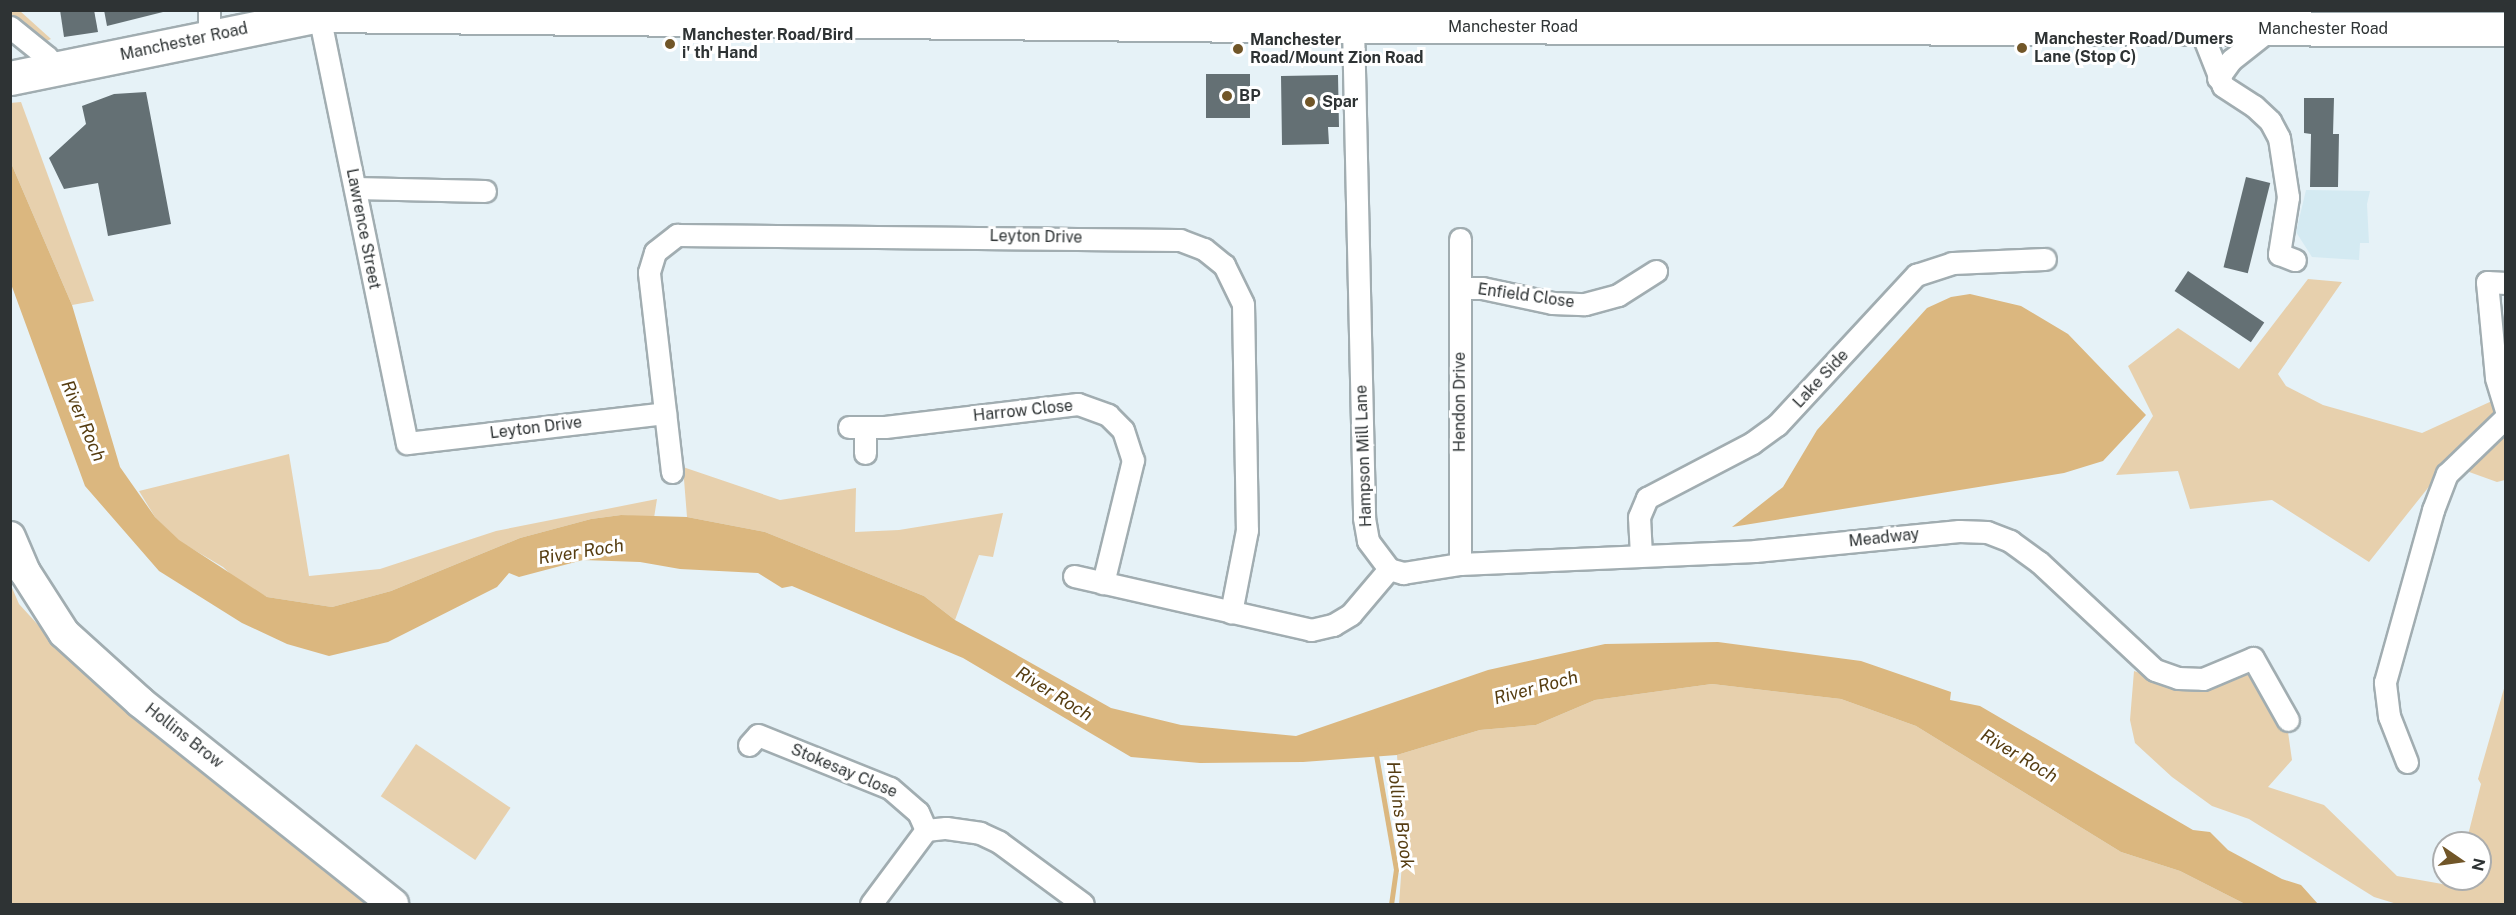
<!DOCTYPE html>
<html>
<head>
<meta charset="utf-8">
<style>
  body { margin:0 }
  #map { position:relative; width:2516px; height:915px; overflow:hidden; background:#e6f2f7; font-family:"Public Sans",sans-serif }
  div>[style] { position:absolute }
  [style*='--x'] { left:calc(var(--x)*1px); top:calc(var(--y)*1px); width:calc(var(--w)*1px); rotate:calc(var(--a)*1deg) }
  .built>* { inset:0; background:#d4eaf2 }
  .green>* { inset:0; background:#e7d0ad; transform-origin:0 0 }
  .water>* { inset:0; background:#dbb77f }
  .stream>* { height:5px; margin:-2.5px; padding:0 2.5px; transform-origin:2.5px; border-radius:2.5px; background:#dbb77f }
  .building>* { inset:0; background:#647074; transform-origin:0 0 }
  .roads { filter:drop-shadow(2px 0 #a1adb1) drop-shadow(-2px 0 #a1adb1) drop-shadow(0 2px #a1adb1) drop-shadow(0 -2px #a1adb1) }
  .street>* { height:21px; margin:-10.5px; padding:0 10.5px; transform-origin:10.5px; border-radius:10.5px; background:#fff }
  .secondary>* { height:30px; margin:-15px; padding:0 15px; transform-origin:15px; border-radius:15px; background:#fff }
  .highway>* { height:33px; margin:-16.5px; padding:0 16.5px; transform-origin:16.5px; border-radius:16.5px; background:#fff }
  .dots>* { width:16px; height:16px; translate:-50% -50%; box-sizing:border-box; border:3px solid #fff; border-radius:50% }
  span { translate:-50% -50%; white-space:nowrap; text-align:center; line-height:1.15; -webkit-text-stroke:6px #fff; paint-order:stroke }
  .street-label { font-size:16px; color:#2e3334 }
  .poi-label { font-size:16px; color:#2e3334; font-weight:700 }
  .left { translate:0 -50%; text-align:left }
  .water-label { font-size:18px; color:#563d11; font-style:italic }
  .frame { position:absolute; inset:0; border:12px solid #2e3334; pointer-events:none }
  .north { position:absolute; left:2432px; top:831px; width:60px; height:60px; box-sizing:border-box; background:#fff; border:2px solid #abadae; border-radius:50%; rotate:103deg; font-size:16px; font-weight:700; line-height:24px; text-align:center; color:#2e3334 }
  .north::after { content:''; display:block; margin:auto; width:21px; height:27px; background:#715628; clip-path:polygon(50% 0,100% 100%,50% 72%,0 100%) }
</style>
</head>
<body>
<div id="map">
  <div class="built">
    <div style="clip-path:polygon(2306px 190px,2370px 191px,2367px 204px,2369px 243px,2360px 243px,2359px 260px,2312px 257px,2296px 232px)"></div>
  </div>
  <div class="green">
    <div style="clip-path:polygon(11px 11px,20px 11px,51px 39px,42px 43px,11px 16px)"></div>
    <div style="clip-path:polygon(21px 102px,94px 301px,72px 305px,11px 163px,10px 103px)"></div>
    <div style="clip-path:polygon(2308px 279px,2342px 282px,2278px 374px,2286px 386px,2323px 405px,2422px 433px,2505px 395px,2505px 480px,2497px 482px,2447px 464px,2369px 562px,2272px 500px,2190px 509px,2178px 471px,2116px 475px,2153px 416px,2128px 366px,2178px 328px,2239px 369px)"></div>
    <div style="clip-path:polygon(289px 454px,309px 576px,380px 569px,496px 531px,657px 499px,654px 518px,621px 515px,591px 519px,520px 538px,391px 591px,332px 607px,267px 597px,239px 582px,223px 567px,179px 541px,155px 517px,139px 491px)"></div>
    <div style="clip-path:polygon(683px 467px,780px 500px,856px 488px,855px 532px,899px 530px,1003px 513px,993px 557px,979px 555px,955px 620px,924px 596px,765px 532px,687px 517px)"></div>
    <div style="clip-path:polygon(10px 583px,19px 604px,71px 661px,322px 865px,365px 904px,11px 904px)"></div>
    <div style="clip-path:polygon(2244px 667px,2288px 732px,2292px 760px,2268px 787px,2324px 805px,2397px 876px,2448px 885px,2449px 879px,2480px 879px,2480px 843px,2466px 843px,2481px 784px,2478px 779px,2505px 685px,2505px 904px,2397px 904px,2374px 897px,2249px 819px,2212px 806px,2172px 777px,2135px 743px,2130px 720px,2134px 671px,2185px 689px)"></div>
    <div style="clip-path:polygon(1712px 684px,1841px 699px,1916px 726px,2121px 852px,2180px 871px,2245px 904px,1399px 904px,1403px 849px,1397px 755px,1480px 730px,1536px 725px,1595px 700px)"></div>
    <div style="left:416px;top:744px;width:114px;height:63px;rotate:34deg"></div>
  </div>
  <div class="water">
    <div style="clip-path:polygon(11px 163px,72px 305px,120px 467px,155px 517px,179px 540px,267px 597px,332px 607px,391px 591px,520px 538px,591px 519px,621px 515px,687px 517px,765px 532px,924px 596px,955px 620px,1111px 708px,1181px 725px,1296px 736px,1488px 670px,1605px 644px,1718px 642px,1861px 661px,1951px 692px,1950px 700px,1980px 706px,2193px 830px,2210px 832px,2228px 850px,2282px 879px,2301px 885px,2318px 904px,2245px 904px,2180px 871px,2121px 852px,1916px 726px,1841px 699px,1712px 684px,1595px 700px,1536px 725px,1480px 730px,1397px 755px,1303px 762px,1200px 763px,1131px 757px,963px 658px,792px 586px,782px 588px,758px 573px,680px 569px,640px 562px,583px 560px,519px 577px,509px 573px,497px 587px,388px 642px,329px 656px,287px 644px,242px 623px,159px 571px,85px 486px,11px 284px)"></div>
    <div style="clip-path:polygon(1970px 294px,2021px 306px,2068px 334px,2146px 415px,2103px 461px,2064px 473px,1732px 527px,1783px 487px,1817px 430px,1927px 308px,1951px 297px)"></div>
  </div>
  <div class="stream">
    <div style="--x:1375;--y:749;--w:122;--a:80.1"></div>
    <div style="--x:1396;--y:869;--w:35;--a:98"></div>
  </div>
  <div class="building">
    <div style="clip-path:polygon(60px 10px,94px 10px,98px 32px,64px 37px)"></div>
    <div style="clip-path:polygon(104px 10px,167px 10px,167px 11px,107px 26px)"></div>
    <div style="left:1206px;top:74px;width:44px;height:44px"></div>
    <div style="clip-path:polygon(1338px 75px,1339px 127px,1328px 127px,1329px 144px,1282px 145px,1281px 76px)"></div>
    <div style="clip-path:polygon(146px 92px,171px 224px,108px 236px,98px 183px,64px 189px,49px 158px,86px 124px,82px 106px,114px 94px)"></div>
    <div style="clip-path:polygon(2304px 98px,2334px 98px,2333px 134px,2339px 134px,2338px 187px,2310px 187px,2311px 134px,2304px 133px)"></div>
    <div style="left:2246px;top:177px;width:25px;height:93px;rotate:14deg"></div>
    <div style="left:2188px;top:271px;width:92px;height:24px;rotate:34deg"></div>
  </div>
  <div class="roads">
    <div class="street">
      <div style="--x:319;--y:15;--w:437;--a:78.4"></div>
      <div style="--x:407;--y:443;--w:260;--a:-6.6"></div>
      <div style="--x:1353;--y:26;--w:492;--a:88.7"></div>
      <div style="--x:1364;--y:518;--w:23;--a:80"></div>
      <div style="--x:1368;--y:541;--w:35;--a:53"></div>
      <div style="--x:10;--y:27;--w:48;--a:39"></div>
      <div style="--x:47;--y:57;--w:15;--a:82"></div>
      <div style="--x:2200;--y:28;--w:62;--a:68.4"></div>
      <div style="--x:2223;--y:86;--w:37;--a:33"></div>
      <div style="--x:2254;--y:106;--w:22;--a:43"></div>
      <div style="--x:2270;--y:121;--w:19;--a:62"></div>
      <div style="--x:2279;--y:138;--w:60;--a:81.3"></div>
      <div style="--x:2288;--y:197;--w:58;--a:99"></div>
      <div style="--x:2279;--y:254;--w:17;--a:21"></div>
      <div style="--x:209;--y:37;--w:27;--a:-90"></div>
      <div style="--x:2218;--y:78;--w:22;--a:-54"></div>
      <div style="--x:2231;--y:60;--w:48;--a:-38.3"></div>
      <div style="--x:355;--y:188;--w:130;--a:1.3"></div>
      <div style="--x:1460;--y:239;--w:325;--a:90"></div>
      <div style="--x:2506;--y:283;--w:19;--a:-177"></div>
      <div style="--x:2487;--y:282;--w:96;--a:84.6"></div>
      <div style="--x:2496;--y:378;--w:34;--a:73"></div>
      <div style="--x:1460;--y:288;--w:22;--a:0"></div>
      <div style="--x:1482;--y:288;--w:72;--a:12.1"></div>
      <div style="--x:1552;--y:303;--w:33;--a:2"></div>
      <div style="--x:1585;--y:304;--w:34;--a:-15"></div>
      <div style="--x:1618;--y:295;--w:45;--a:-32.3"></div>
      <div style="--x:849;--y:427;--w:36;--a:0"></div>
      <div style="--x:885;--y:427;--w:194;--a:-6.8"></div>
      <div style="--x:1078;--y:404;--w:32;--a:20"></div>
      <div style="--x:1108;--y:415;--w:21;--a:45"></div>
      <div style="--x:1123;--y:430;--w:32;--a:72"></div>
      <div style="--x:1133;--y:460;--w:127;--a:103.7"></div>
      <div style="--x:865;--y:427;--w:26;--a:90"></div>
      <div style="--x:672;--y:472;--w:201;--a:-96.6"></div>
      <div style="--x:649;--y:272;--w:21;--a:-73"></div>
      <div style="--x:655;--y:252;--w:28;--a:-38"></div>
      <div style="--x:677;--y:235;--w:503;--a:0.57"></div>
      <div style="--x:1180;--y:240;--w:26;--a:21"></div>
      <div style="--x:1204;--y:249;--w:26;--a:39"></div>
      <div style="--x:1224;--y:265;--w:43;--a:64"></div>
      <div style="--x:1243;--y:304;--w:226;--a:89"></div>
      <div style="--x:1247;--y:530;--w:84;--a:101"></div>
      <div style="--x:1641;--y:555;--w:38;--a:-93"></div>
      <div style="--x:1639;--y:517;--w:21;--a:-67"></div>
      <div style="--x:1647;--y:498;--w:119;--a:-27.6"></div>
      <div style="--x:1752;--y:443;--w:31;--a:-36"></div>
      <div style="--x:1777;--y:425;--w:205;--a:-47.2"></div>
      <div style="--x:1916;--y:275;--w:38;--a:-18"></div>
      <div style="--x:1952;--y:263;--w:93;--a:-2.5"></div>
      <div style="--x:1389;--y:569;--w:15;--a:16"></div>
      <div style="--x:1403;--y:573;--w:58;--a:-9"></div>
      <div style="--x:1460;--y:564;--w:295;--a:-2.5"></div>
      <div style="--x:1755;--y:551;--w:205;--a:-5.6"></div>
      <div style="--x:1959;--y:531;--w:28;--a:2"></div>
      <div style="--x:1987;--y:532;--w:25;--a:21"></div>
      <div style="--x:2010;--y:541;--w:36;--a:36"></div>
      <div style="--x:2039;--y:562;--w:158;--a:43"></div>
      <div style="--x:2155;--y:670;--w:24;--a:19"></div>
      <div style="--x:2178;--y:678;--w:25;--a:2"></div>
      <div style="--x:2203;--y:679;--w:54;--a:-22.8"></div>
      <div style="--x:2253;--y:658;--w:71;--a:60.6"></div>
      <div style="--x:1074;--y:576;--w:243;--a:12.8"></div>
      <div style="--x:1311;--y:630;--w:23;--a:-13"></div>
      <div style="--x:1333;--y:625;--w:21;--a:-31"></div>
      <div style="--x:1351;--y:614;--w:59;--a:-49.8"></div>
      <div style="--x:749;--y:745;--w:13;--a:-48"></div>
      <div style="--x:758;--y:735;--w:142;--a:21.9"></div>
      <div style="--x:890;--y:788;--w:37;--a:41"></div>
      <div style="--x:918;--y:812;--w:20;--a:66"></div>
      <div style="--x:2407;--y:762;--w:49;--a:-111.4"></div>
      <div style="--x:2389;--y:716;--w:34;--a:-97"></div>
      <div style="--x:2385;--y:682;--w:179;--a:-74.4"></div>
      <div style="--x:2433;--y:510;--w:39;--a:-69"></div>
      <div style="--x:2447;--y:474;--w:82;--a:-44"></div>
      <div style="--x:871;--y:904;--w:92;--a:-53.4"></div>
      <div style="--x:926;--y:830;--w:20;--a:-6"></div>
      <div style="--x:946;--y:828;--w:34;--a:8"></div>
      <div style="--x:980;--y:833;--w:21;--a:25"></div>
      <div style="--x:999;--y:842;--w:104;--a:36.4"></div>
    </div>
    <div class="secondary">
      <div style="--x:10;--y:537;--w:38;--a:67"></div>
      <div style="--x:25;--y:572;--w:72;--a:57.4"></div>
      <div style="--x:64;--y:633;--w:103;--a:42.2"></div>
      <div style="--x:140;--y:702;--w:324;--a:38.6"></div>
    </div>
    <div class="highway">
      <div style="--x:10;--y:78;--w:315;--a:-11.5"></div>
      <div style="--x:319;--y:15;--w:1034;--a:0.61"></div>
      <div style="--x:1353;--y:26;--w:1153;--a:0.15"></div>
    </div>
  </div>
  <div class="dots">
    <div style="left:670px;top:44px;background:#715628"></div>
    <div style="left:2022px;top:48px;background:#715628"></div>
    <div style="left:1238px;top:49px;background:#715628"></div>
    <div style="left:1227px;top:96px;background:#715628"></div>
    <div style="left:1310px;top:102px;background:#715628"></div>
  </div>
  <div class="street-label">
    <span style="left:1513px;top:27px">Manchester Road</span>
    <span style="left:2323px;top:29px">Manchester Road</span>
    <span style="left:184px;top:42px;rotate:-12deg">Manchester Road</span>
    <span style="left:363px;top:229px;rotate:79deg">Lawrence Street</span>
    <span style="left:1036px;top:237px;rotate:1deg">Leyton Drive</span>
    <span style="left:1526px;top:296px;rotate:8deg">Enfield Close</span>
    <span style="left:1821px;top:379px;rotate:-47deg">Lake Side</span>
    <span style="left:1460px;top:402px;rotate:-90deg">Hendon Drive</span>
    <span style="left:1023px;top:411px;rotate:-6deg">Harrow Close</span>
    <span style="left:536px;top:428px;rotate:-7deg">Leyton Drive</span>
    <span style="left:1364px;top:456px;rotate:-92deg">Hampson Mill Lane</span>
    <span style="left:1884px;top:538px;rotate:-6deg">Meadway</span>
    <span style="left:184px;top:736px;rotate:38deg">Hollins Brow</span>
    <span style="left:844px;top:771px;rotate:23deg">Stokesay Close</span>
  </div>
  <div class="poi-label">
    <span class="left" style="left:682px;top:44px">Manchester Road/Bird<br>i' th' Hand</span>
    <span class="left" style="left:2034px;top:48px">Manchester Road/Dumers<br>Lane (Stop C)</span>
    <span class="left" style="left:1250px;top:49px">Manchester<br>Road/Mount Zion Road</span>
    <span class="left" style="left:1239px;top:96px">BP</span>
    <span class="left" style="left:1322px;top:102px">Spar</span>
  </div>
  <div class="water-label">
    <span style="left:83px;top:421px;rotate:67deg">River Roch</span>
    <span style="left:581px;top:552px;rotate:-9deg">River Roch</span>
    <span style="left:1536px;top:688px;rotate:-15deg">River Roch</span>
    <span style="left:1054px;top:694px;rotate:32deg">River Roch</span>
    <span style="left:2019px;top:756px;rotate:31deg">River Roch</span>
    <span style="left:1400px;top:815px;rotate:82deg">Hollins Brook</span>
  </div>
  <div class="frame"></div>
  <div class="north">N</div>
</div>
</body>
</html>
